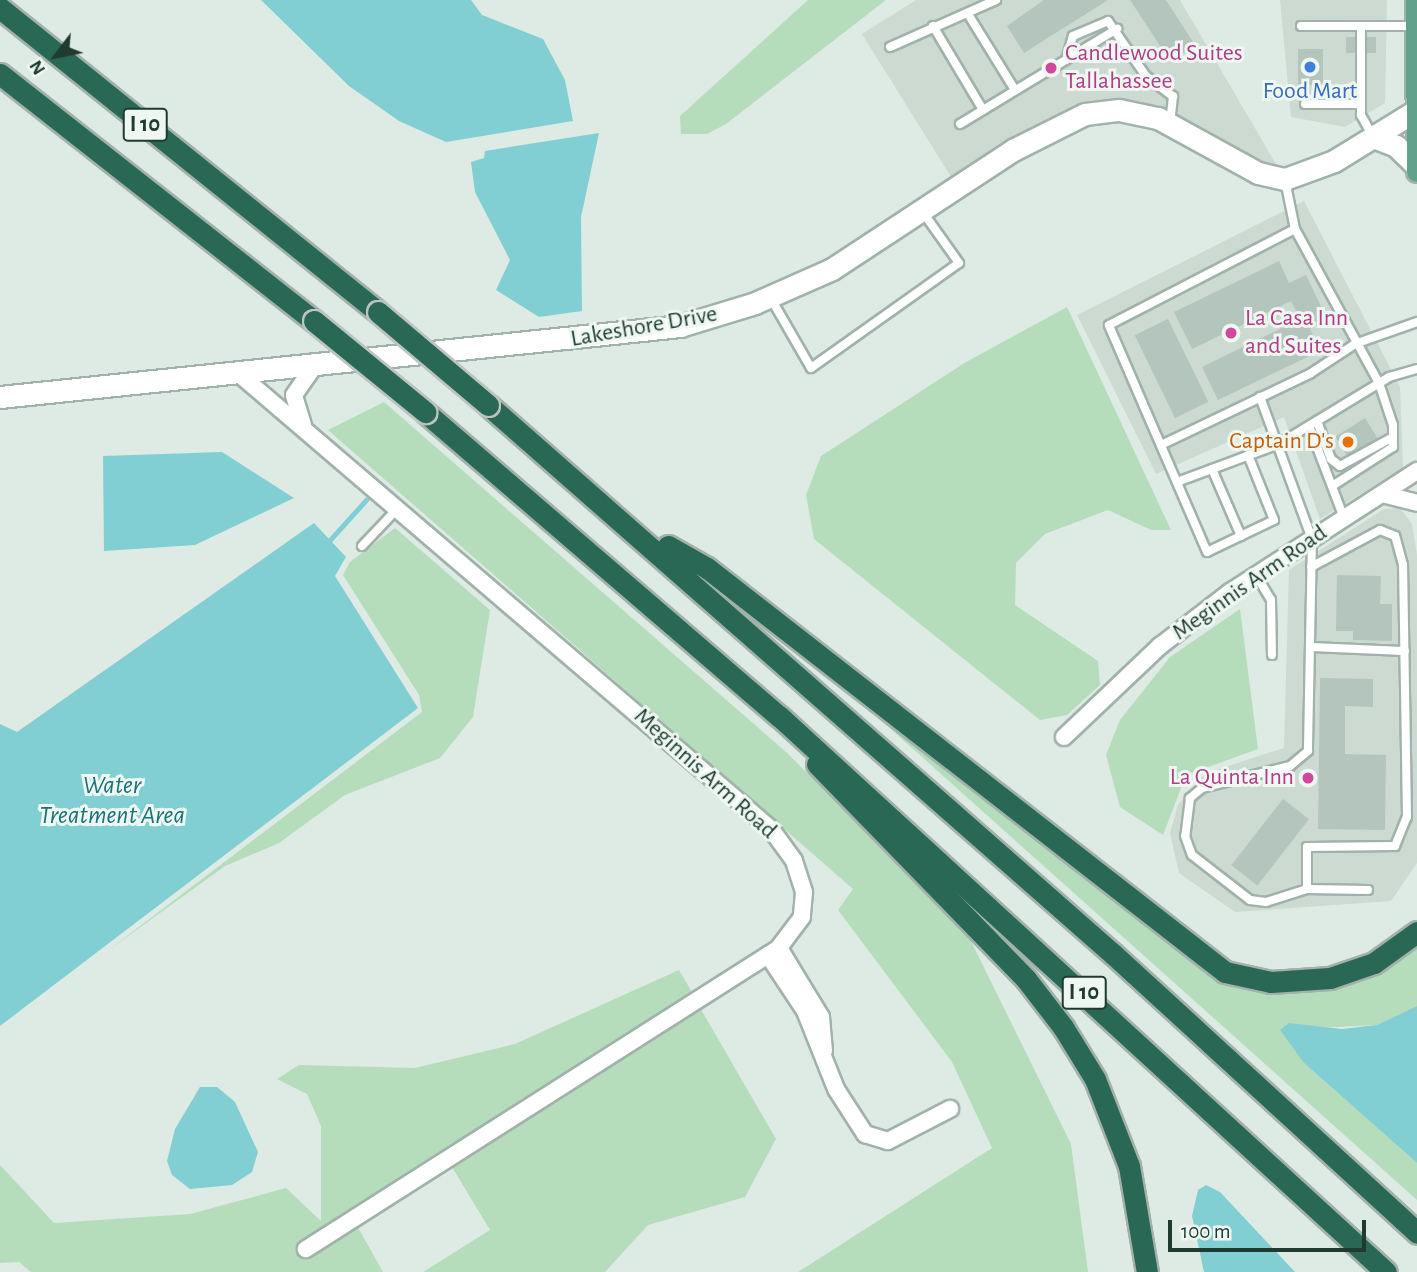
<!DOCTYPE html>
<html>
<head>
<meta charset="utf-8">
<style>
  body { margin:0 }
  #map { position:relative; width:1417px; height:1272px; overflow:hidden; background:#deeae4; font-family:"Alegreya Sans",sans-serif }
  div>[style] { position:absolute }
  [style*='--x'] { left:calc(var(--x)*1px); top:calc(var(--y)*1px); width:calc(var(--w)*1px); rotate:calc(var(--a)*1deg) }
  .built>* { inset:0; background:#ccdad2 }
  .green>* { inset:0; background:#b5ddbc }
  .water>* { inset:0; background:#82cfd3 }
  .stream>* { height:4.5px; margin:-2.25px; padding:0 2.25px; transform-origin:2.25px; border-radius:2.25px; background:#82cfd3 }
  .building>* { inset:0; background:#b3c5bc; transform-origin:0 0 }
  .roads { filter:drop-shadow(2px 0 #a1b2aa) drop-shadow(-2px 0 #a1b2aa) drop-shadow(0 2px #a1b2aa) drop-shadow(0 -2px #a1b2aa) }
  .lane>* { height:8px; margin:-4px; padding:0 4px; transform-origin:4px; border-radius:4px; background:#fff }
  .street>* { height:16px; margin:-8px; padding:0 8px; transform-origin:8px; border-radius:8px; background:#fff }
  .secondary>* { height:21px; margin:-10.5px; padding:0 10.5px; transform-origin:10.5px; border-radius:10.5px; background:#fff }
  .primary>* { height:21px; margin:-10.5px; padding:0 10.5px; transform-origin:10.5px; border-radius:10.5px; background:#60a28b }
  .highway>* { height:21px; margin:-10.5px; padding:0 10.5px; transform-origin:10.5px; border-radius:10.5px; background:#296855 }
  .bridges { filter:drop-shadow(2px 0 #bcc4c1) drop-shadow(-2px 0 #bcc4c1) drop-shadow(0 2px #bcc4c1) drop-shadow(0 -2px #bcc4c1) }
  .highway-bridge>* { height:21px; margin:-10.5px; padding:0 10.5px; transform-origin:10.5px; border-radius:10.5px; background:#296855 }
  .dots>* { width:19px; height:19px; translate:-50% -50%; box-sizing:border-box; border:4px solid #eef7f2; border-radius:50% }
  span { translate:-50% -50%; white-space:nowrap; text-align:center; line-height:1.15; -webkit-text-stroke:6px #eef7f2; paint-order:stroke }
  .shield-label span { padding:2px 5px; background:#eef7f2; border:2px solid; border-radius:5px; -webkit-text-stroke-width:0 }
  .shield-label { font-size:23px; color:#1f3b30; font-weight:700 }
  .hotel-label { font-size:24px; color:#b23c85 }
  .left { translate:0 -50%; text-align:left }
  .right { translate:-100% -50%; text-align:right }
  .shop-label { font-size:24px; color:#366cbe }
  .street-label { font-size:24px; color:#1f3b30 }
  .food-label { font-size:24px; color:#c56008 }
  .water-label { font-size:26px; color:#177279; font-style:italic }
  .north { position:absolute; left:21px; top:21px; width:70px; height:70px; -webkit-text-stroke:5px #eef7f2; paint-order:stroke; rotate:238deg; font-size:19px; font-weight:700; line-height:28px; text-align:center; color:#1f3b30 }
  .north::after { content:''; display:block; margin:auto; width:24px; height:32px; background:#1f3b30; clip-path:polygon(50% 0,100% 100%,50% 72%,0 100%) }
  .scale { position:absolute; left:1168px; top:1220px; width:198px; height:32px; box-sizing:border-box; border:4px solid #1f3b30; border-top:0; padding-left:9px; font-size:21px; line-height:24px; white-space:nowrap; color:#1f3b30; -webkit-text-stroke:5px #eef7f2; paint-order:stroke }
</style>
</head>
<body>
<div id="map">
  <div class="built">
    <div style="clip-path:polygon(916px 0,1180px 0,1280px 171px,1193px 127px,1071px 110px,953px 180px,862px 34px)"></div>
    <div style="clip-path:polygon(1280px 0,1387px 0,1385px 103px,1345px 127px,1291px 117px)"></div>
    <div style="clip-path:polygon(1304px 201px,1400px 387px,1403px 468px,1320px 519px,1284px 417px,1156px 474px,1077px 315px)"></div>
    <div style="clip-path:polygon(1400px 508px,1412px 524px,1417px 555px,1417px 863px,1391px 901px,1235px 912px,1179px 873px,1170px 833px,1178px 805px,1206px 773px,1284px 748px,1289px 570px,1384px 509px)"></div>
  </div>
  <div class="green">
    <div style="clip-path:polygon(808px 0,886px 0,726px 124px,707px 134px,681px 134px,680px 116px)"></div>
    <div style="clip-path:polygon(1067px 307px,1171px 530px,1151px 530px,1108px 510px,1045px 534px,1016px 563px,1015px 605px,1098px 661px,1100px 685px,1067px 715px,1040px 720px,814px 539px,806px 495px,821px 456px,966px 362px)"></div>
    <div style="clip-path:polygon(384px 402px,786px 752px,965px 929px,1071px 1144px,1088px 1272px,798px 1272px,992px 1148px,952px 1062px,838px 910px,853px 889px,328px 430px)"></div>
    <div style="clip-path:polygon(395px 528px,490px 610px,473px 717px,440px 758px,345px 795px,279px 843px,225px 866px,106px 952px,422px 712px,419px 695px,343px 575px,350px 562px)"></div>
    <div style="clip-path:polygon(1240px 609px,1258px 749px,1186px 775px,1163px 835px,1120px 807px,1106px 755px,1120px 720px,1170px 657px)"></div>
    <div style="clip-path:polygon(846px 689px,1210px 976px,1264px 992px,1326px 992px,1376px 975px,1417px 945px,1417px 1006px,1377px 1025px,1317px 1028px,1304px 1063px,1417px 1163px,1417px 1200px)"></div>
    <div style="clip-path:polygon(679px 970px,693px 994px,351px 1215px,383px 1272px,31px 1272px,19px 1262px,0 1263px,0 1165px,54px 1223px,190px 1214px,286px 1188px,321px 1221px,321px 1126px,307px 1094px,277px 1079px,299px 1065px,415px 1068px,515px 1044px)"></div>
    <div style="clip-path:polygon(699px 1006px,776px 1139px,745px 1197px,648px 1225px,605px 1272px,423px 1272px,490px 1230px,452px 1167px)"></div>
  </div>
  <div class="water">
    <div style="clip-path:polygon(261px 0,471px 0,482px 15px,543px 39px,565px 80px,573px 121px,446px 142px,399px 121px,349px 86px)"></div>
    <div style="clip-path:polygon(599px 133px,581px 217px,582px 311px,539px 317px,496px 290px,510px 260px,475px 192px,471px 162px,484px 158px,485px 151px)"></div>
    <div style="clip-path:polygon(222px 452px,294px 498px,195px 545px,104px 551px,103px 456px)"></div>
    <div style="clip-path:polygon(314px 523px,346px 557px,335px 576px,418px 708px,0 1026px,0 724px,17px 732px)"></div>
    <div style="clip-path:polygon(1417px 1006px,1417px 1163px,1304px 1063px,1280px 1030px,1289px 1023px,1342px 1029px,1377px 1025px)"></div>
    <div style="clip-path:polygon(200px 1087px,217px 1087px,235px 1102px,258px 1152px,252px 1172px,232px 1185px,190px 1189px,172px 1175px,167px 1161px,175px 1129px)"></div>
    <div style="clip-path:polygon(1206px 1185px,1220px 1192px,1295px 1272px,1204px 1272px,1192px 1216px,1198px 1190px)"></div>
  </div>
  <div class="stream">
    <div style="--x:330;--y:540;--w:54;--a:-48"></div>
  </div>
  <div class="building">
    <div style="clip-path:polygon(1044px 0,1108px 0,1024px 53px,1007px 26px)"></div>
    <div style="clip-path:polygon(1130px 0,1166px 0,1195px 45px,1170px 61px)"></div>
    <div style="left:1346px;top:37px;width:30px;height:16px"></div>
    <div style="left:1298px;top:49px;width:25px;height:36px"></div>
    <div style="clip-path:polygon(1279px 261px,1289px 283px,1306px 275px,1328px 321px,1310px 329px,1320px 351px,1218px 400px,1202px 367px,1300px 319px,1291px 301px,1192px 349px,1174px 312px)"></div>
    <div style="left:1168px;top:319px;width:92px;height:37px;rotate:64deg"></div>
    <div style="left:1365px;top:418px;width:28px;height:35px;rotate:58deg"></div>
    <div style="clip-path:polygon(1337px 575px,1381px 576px,1380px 604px,1392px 604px,1392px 641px,1353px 640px,1353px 631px,1336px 631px)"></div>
    <div style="clip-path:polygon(1320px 678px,1373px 679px,1373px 707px,1345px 706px,1345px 754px,1386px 755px,1385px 830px,1318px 829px)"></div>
    <div style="left:1283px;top:799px;width:33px;height:84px;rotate:38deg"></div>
  </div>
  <div class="roads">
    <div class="lane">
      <div style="--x:968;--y:14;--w:89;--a:58.3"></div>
      <div style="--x:933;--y:26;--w:98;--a:59.2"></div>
      <div style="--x:1301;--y:26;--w:112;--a:0"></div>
      <div style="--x:1361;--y:26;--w:89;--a:90"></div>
      <div style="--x:1361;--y:115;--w:25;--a:61"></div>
      <div style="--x:890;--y:47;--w:116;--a:-23.9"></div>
      <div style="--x:1066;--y:60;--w:25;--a:-74"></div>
      <div style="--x:1073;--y:36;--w:38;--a:-23"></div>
      <div style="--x:1108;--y:21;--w:67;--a:55.4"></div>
      <div style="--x:1146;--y:76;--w:34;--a:37"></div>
      <div style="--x:1173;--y:96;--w:27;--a:96"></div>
      <div style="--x:1305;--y:104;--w:56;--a:0"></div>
      <div style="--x:960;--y:124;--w:184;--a:-31.2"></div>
      <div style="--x:1285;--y:180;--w:50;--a:78.5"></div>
      <div style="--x:770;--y:297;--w:82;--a:60"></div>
      <div style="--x:811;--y:368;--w:181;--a:-35.4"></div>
      <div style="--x:959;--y:263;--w:64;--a:-125.4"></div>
      <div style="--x:1260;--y:397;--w:151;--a:69.9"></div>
      <div style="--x:1312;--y:539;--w:212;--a:91.1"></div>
      <div style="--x:1308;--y:751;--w:23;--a:140"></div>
      <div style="--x:1290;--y:766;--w:91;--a:166"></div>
      <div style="--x:1202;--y:788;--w:16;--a:140"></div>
      <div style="--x:1190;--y:798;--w:38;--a:97"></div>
      <div style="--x:1185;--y:836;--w:20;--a:70"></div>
      <div style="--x:1192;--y:855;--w:73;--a:37.8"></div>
      <div style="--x:1250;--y:900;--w:16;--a:7"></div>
      <div style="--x:1266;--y:902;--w:43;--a:-17.6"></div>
      <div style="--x:1307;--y:889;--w:61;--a:0.9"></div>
      <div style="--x:1317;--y:421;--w:40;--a:69.8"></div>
      <div style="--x:1331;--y:459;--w:11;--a:38"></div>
      <div style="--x:1340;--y:466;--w:60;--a:-28.7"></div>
      <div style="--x:1309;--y:426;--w:98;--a:69.2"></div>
      <div style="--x:1161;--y:445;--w:166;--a:-25.6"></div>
      <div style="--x:1311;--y:373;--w:53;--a:-33.4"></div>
      <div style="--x:1355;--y:344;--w:66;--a:-19.5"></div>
      <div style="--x:1248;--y:455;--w:70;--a:68.2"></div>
      <div style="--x:1274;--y:520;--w:74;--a:154.5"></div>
      <div style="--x:1207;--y:552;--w:247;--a:-113.4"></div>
      <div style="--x:1109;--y:325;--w:209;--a:-27.3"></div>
      <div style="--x:1295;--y:229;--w:175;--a:61.4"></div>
      <div style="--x:1379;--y:383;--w:44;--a:71.6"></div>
      <div style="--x:1393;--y:425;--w:22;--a:90"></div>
      <div style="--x:1393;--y:447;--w:72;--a:147.4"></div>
      <div style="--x:1212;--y:469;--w:73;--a:66.6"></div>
      <div style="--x:1177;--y:482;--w:109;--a:-20.4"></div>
      <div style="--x:1279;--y:444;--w:129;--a:-31.3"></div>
      <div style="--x:1389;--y:377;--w:29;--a:-16"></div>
      <div style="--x:362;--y:546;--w:52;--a:-46.5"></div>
      <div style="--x:1256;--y:575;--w:29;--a:59"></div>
      <div style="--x:1271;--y:600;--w:55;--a:89"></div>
      <div style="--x:1310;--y:647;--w:95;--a:2.4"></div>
      <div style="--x:1307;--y:889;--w:42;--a:-90"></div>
      <div style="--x:1307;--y:847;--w:88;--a:-0.7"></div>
      <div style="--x:1395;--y:846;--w:31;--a:-68"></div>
      <div style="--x:1407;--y:817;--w:252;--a:-90.9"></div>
      <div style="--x:1403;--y:565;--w:30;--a:-105"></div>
      <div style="--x:1395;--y:536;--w:16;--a:-158"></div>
      <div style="--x:1380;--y:530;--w:78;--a:151.8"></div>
    </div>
    <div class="street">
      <div style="--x:238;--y:373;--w:701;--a:40.55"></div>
      <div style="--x:771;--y:829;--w:39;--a:54"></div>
      <div style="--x:794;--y:861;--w:33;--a:72"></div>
      <div style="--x:804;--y:892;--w:25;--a:95"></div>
      <div style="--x:802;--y:917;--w:39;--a:127"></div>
      <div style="--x:779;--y:948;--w:561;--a:147.53"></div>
      <div style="--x:303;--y:425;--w:31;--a:-107"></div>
      <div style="--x:294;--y:395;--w:37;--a:-55"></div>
      <div style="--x:1382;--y:494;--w:36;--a:14"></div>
      <div style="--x:1064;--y:737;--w:132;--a:-43.5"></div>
      <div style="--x:1160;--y:646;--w:88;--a:-37.6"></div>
      <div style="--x:1230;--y:592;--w:223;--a:-32.9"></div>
      <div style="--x:779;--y:948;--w:81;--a:58.7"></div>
      <div style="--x:821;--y:1017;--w:34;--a:85"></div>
      <div style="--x:768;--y:955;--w:67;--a:56.5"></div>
      <div style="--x:805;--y:1011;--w:84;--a:68.3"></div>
      <div style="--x:836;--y:1089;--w:54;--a:57.2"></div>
      <div style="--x:865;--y:1134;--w:24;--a:17"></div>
      <div style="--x:888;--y:1141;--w:70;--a:-27.3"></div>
    </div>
    <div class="secondary">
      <div style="--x:1373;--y:137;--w:25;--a:21"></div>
      <div style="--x:1396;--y:146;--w:29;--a:44"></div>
      <div style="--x:0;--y:397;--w:684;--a:-5.96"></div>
      <div style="--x:680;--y:326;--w:78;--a:-17"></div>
      <div style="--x:755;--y:303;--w:84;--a:-23.8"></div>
      <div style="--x:832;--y:269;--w:217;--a:-33.3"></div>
      <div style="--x:1013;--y:150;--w:80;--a:-26.6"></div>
      <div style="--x:1085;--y:114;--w:34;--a:-7"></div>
      <div style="--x:1119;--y:110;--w:40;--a:12"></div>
      <div style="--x:1158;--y:118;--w:114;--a:28.8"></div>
      <div style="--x:1258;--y:173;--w:28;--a:13"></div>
      <div style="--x:1285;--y:179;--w:52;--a:-20.2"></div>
      <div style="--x:1334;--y:161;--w:97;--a:-31.6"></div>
    </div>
    <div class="primary">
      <div style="--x:1416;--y:0;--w:171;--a:89.7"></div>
    </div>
    <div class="highway">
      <div style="--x:0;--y:8;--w:485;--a:38.8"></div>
      <div style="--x:0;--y:74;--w:400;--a:38.2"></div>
      <div style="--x:488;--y:405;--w:832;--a:41.3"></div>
      <div style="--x:1113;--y:954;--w:413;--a:42.5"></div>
      <div style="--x:425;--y:412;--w:467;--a:40.7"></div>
      <div style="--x:779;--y:716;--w:823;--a:42.49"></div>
      <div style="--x:668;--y:546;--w:45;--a:29.4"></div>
      <div style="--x:707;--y:568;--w:657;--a:37.95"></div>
      <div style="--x:1225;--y:972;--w:47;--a:12.3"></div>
      <div style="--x:1271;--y:982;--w:59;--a:-3.9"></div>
      <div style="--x:1330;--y:978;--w:46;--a:-18.8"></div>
      <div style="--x:1374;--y:963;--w:53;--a:-35.8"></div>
      <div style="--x:817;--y:764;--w:300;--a:45.8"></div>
      <div style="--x:1026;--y:979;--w:61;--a:52.4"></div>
      <div style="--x:1063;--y:1027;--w:61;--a:58.4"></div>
      <div style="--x:1095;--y:1079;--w:93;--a:68.7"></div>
      <div style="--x:1129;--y:1166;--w:108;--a:80.4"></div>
    </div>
  </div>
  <div class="bridges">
    <div class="highway-bridge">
      <div style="--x:378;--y:312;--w:144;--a:40.2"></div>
      <div style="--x:314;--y:321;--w:144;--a:39.3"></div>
    </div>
  </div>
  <div class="dots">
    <div style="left:1310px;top:67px;background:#3f7fe0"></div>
    <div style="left:1051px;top:68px;background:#d1479c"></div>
    <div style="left:1231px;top:333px;background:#d1479c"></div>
    <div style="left:1348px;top:442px;background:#e8710a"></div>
    <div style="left:1308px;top:778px;background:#d1479c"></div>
  </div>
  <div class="shield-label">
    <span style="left:145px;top:125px">I 10</span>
    <span style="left:1084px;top:993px">I 10</span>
  </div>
  <div class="hotel-label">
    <span class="left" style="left:1065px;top:68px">Candlewood Suites<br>Tallahassee</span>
    <span class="left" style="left:1245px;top:333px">La Casa Inn<br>and Suites</span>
    <span class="right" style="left:1294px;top:778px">La Quinta Inn</span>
  </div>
  <div class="shop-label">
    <span style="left:1310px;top:92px">Food Mart</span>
  </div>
  <div class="street-label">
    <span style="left:644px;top:327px;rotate:-10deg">Lakeshore Drive</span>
    <span style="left:1250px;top:583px;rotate:-35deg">Meginnis Arm Road</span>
    <span style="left:705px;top:774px;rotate:42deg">Meginnis Arm Road</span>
  </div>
  <div class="food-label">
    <span class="right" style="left:1334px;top:442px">Captain D's</span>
  </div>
  <div class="water-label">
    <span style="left:112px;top:801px">Water<br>Treatment Area</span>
  </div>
  <div class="north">N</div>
  <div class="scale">100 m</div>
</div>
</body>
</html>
